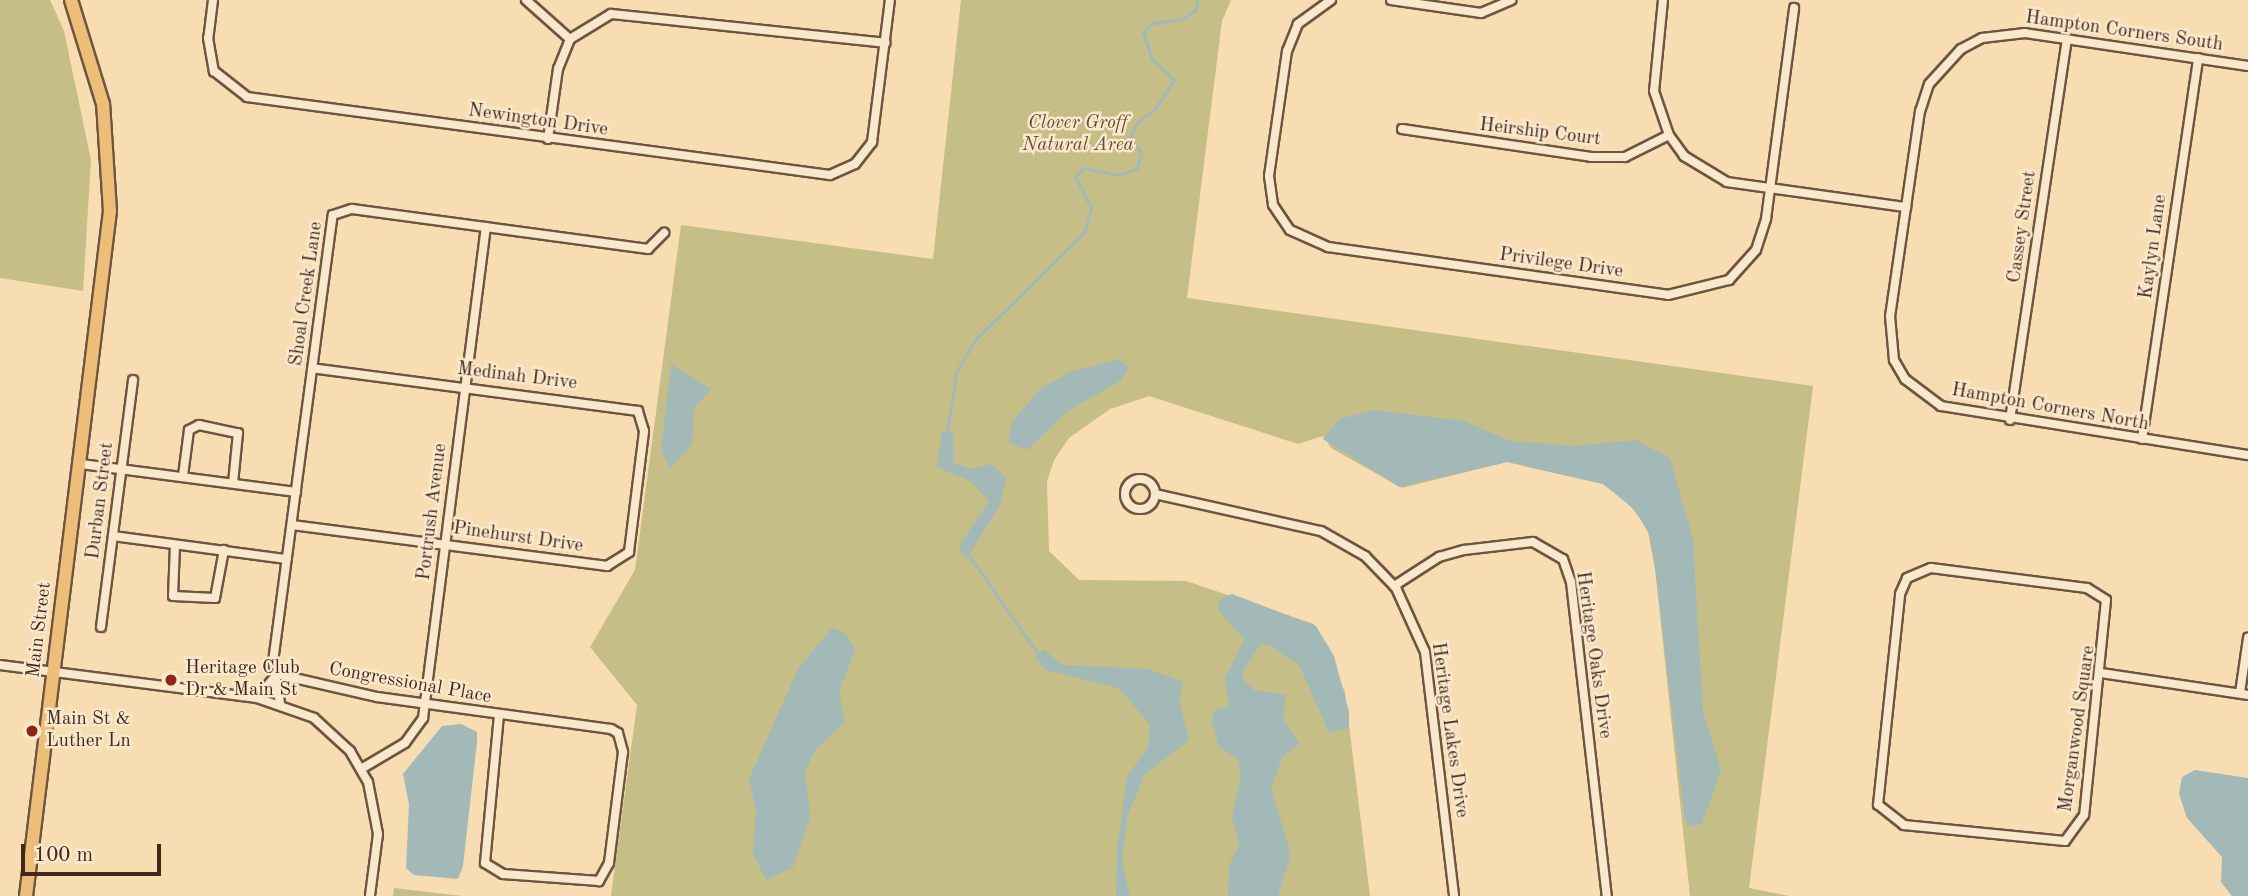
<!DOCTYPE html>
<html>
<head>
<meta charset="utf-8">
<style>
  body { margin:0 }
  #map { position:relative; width:2248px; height:896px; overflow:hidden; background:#f8dcb2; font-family:"Old Standard TT",serif }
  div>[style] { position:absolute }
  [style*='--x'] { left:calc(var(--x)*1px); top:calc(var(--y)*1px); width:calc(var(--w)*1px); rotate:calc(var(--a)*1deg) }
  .green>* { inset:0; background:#c5be87 }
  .water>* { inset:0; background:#a2b9b7 }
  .stream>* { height:2.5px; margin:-1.25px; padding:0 1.25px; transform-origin:1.25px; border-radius:1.25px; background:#a2b9b7 }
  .roads { filter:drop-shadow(2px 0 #6e5541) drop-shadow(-2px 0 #6e5541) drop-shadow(0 2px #6e5541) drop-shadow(0 -2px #6e5541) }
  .minor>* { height:8px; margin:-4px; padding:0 4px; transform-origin:4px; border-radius:4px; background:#fae8cd }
  .minor>.ring { margin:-4px; padding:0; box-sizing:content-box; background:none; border:8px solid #fae8cd; border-radius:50% }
  .primary>* { height:12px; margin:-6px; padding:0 6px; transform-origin:6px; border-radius:6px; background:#ecbe79 }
  .dots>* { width:19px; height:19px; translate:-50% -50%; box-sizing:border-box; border:4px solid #fae8cd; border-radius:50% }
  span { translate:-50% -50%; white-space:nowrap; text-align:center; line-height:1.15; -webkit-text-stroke:5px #fae8cd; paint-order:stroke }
  .street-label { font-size:19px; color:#40281b }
  .park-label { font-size:19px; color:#614e36; font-style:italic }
  .poi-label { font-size:19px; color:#40281b }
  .left { translate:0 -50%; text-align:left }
  .scale { position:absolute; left:21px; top:844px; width:140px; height:32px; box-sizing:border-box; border:4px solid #40281b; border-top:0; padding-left:9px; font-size:21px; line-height:24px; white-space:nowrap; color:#40281b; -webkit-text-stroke:5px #fae8cd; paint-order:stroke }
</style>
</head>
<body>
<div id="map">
  <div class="green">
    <div style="clip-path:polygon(0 0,50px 0,64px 31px,91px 160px,83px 291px,0 278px)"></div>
    <div style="clip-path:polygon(961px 0,1231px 0,1222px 21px,1187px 298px,1813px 386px,1749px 888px,1789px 896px,1690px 896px,1655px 568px,1647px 527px,1627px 502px,1603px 484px,1507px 462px,1402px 488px,1331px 448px,1323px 436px,1298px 444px,1149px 396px,1110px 409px,1069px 438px,1054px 460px,1047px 482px,1049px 551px,1079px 580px,1186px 581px,1314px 624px,1345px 692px,1370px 896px,611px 896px,637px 705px,590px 647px,635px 570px,681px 225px,933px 259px)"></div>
    <div style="clip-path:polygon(394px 888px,462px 896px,393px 896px)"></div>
  </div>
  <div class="water">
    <div style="clip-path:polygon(1119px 359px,1129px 368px,1121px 380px,1068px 411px,1027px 450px,1009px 443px,1012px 422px,1040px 389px,1070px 372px)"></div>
    <div style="clip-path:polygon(671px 364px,711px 389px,694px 408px,692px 444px,670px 469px,661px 450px)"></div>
    <div style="clip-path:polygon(1374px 410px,1464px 421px,1510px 441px,1573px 446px,1636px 440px,1670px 458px,1693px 540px,1703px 712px,1721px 770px,1702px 824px,1691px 827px,1685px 820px,1655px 568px,1649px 534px,1635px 510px,1603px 484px,1507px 462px,1399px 487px,1323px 439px,1339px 419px)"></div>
    <div style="clip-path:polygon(942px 431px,953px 433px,954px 463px,971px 469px,991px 464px,1006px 478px,1000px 505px,966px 560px,959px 546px,989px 501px,970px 481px,937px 467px)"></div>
    <div style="clip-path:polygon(1232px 594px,1316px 626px,1334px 656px,1349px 712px,1349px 728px,1329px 733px,1299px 665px,1269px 645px,1261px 644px,1244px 669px,1242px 678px,1254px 690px,1286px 695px,1283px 720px,1300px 743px,1282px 757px,1271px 789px,1291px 855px,1278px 896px,1228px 896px,1229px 866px,1239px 844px,1232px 818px,1241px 773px,1238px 759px,1219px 747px,1211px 721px,1215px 710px,1229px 706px,1225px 679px,1244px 639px,1218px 610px,1219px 600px)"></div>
    <div style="clip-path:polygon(832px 628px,845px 633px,855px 649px,839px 692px,845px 722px,815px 750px,805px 772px,810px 816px,793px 867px,766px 880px,753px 854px,756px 811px,749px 779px,798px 669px)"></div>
    <div style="clip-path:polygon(1043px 649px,1063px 665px,1149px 669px,1183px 682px,1179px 699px,1189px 740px,1144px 775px,1127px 818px,1122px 862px,1130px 896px,1116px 896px,1117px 849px,1127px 777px,1148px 747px,1150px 725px,1119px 688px,1045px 670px,1035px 657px)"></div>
    <div style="clip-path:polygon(461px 724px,477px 732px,477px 742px,463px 866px,458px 879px,414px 875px,406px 868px,409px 804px,403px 774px,442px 726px)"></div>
    <div style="clip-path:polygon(2195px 770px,2248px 778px,2248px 896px,2232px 896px,2221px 882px,2222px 857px,2187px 818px,2179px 794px,2182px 777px)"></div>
  </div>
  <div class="stream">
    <div style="--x:947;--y:434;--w:62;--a:-81.6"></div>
    <div style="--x:956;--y:373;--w:39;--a:-60"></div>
    <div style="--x:976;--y:339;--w:153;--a:-44.7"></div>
    <div style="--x:1085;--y:231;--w:24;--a:-75"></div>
    <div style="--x:1091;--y:208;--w:35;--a:-117"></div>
    <div style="--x:1075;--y:177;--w:12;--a:-48"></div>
    <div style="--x:1083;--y:168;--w:37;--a:11"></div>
    <div style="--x:1119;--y:175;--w:19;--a:-21"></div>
    <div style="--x:1137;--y:168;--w:16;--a:-76"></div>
    <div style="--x:1141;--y:152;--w:18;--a:-128"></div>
    <div style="--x:1130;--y:138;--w:15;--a:-67"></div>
    <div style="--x:1136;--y:124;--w:26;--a:-39"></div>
    <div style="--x:1156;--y:108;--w:33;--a:-57"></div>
    <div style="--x:1174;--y:80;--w:30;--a:-138"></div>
    <div style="--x:1152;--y:60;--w:28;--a:-108"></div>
    <div style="--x:1143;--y:33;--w:14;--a:-45"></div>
    <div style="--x:1153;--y:23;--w:29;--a:-8"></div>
    <div style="--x:1182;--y:19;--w:17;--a:-33"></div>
    <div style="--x:1196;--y:10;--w:10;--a:-84"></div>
    <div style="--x:969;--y:555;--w:122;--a:55"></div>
  </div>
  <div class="roads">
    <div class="minor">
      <div style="--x:213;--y:0;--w:38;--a:97"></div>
      <div style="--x:208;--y:38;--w:34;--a:80"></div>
      <div style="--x:214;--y:71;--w:42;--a:38.2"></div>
      <div style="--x:247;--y:97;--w:588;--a:7.62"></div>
      <div style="--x:830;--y:175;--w:27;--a:-24"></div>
      <div style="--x:855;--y:164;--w:28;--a:-52"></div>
      <div style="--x:872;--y:142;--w:143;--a:-82.8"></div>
      <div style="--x:526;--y:0;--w:59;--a:41.6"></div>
      <div style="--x:1331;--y:0;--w:41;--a:144"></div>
      <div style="--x:1298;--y:24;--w:29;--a:112"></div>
      <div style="--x:1287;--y:51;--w:126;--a:98.2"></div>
      <div style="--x:1269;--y:176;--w:29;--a:82"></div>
      <div style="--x:1273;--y:205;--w:30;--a:56"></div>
      <div style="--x:1290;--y:230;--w:42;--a:24.1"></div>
      <div style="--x:1328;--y:247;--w:343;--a:8"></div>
      <div style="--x:1668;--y:295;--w:63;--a:-13.8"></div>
      <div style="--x:1729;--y:280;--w:40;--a:-48"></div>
      <div style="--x:1756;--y:250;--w:33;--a:-72"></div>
      <div style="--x:1766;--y:219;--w:213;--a:-82.4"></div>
      <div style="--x:1391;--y:0;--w:91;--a:8.2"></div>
      <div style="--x:1481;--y:13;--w:33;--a:-23"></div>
      <div style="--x:1663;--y:0;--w:91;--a:95.6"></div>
      <div style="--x:1654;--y:91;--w:46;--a:71.2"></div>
      <div style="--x:1669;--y:135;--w:26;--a:54"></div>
      <div style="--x:1684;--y:156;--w:50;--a:31.2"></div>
      <div style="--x:1727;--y:182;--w:181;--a:8"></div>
      <div style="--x:2248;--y:66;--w:225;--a:-171.6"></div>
      <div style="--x:2025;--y:33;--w:43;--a:173.4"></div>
      <div style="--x:1982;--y:38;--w:24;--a:152"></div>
      <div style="--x:1961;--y:49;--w:47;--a:132.4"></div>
      <div style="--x:1929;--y:84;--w:28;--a:108"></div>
      <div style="--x:1920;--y:111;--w:207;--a:98.3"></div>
      <div style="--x:1890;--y:316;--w:44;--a:84.8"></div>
      <div style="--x:1894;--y:360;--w:22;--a:60"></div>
      <div style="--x:1905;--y:379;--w:45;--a:36.9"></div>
      <div style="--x:1941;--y:406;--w:311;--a:9.1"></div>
      <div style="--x:1402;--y:129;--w:191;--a:8.4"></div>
      <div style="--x:1591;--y:157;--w:34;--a:0"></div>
      <div style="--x:1625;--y:157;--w:49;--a:-26.6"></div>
      <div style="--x:548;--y:139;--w:71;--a:-81.9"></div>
      <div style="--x:558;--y:69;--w:32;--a:-68"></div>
      <div style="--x:570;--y:39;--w:48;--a:-31.4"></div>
      <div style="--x:611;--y:14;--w:276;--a:6"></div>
      <div style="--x:2010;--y:420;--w:385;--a:-81.5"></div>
      <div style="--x:2142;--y:439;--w:385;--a:-81.6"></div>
      <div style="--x:81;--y:464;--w:217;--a:7.4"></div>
      <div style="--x:183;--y:476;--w:46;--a:-82.6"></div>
      <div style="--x:189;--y:430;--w:11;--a:-27"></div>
      <div style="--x:199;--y:425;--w:40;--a:12"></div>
      <div style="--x:238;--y:433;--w:50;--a:95.7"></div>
      <div class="ring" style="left:1125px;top:479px;width:22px;height:22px"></div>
      <div style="--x:1155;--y:494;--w:170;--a:12.6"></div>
      <div style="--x:1321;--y:531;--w:51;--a:29.6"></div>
      <div style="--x:1365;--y:556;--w:45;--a:45.9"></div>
      <div style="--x:1396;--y:588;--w:70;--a:65.6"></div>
      <div style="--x:1425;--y:652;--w:246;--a:83.2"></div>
      <div style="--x:292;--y:525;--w:318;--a:7.4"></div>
      <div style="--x:607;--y:566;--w:26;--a:-32"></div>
      <div style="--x:629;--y:552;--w:122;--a:-82.9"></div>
      <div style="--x:644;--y:431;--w:21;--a:-107"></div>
      <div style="--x:638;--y:411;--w:328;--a:-172.5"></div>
      <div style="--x:113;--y:536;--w:175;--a:7.6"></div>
      <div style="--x:175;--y:545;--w:51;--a:92.2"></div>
      <div style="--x:173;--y:596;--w:42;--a:2.7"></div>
      <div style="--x:215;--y:598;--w:49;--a:-79.4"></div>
      <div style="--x:1931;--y:568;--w:157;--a:7.3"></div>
      <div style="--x:2087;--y:588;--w:22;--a:32"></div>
      <div style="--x:2106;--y:600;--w:216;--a:95.8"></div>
      <div style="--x:2084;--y:815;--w:32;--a:126"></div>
      <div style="--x:2065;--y:841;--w:162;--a:-174.3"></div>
      <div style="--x:1904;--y:825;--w:33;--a:-142"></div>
      <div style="--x:1878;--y:805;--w:212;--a:-84"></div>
      <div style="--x:1900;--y:594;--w:17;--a:-66"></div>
      <div style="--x:1907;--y:578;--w:26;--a:-23"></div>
      <div style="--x:1394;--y:586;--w:54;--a:-32.8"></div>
      <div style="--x:1439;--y:557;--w:26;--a:-16"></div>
      <div style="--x:1464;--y:550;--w:69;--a:-6.6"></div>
      <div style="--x:1533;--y:542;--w:34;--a:30"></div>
      <div style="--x:1563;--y:559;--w:24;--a:71"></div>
      <div style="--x:1571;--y:582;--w:316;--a:83.5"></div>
      <div style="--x:101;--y:627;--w:249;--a:-82.6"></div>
      <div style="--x:0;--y:665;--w:259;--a:7.3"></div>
      <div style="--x:257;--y:698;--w:60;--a:19.3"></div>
      <div style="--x:314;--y:718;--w:49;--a:42.5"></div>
      <div style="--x:350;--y:751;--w:36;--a:60"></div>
      <div style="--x:368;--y:782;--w:53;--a:79.1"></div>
      <div style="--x:378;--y:834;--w:63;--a:97.4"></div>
      <div style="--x:2101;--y:673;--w:149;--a:8.5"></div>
      <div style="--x:277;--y:674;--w:103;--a:13"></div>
      <div style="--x:377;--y:697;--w:236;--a:7.8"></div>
      <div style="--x:611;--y:729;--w:8;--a:30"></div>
      <div style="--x:618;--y:733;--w:20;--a:75"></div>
      <div style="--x:623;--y:752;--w:112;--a:97.2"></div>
      <div style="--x:609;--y:863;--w:21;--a:119"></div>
      <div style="--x:599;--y:881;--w:96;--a:-175.8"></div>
      <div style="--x:503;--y:874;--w:21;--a:-149"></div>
      <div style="--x:485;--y:863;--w:149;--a:-84.6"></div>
      <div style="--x:2240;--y:693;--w:56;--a:-81.7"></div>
      <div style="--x:257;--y:698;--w:31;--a:-50"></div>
      <div style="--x:280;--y:703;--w:42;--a:-99.7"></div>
      <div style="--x:273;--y:662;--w:451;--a:-82.4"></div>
      <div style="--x:333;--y:215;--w:20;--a:-18"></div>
      <div style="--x:352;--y:209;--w:299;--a:7.7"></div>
      <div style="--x:648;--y:249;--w:23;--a:-45"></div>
      <div style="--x:361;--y:769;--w:51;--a:-30.6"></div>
      <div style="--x:405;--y:743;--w:31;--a:-54"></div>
      <div style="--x:423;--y:718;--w:495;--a:-82.7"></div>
    </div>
    <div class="primary">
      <div style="--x:26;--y:896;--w:690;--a:-83.01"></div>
      <div style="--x:110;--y:211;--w:107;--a:-93.7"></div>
      <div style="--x:103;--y:104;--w:109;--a:-107.1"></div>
    </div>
  </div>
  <div class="dots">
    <div style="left:171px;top:680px;background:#8f2418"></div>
    <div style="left:32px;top:731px;background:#8f2418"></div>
  </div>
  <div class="street-label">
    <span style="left:2124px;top:32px;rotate:8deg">Hampton Corners South</span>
    <span style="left:538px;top:121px;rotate:8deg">Newington Drive</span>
    <span style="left:1540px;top:133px;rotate:7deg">Heirship Court</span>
    <span style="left:2023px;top:227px;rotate:-82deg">Cassey Street</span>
    <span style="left:2154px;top:247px;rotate:-82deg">Kaylyn Lane</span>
    <span style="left:1561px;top:264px;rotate:8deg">Privilege Drive</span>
    <span style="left:307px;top:294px;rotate:-82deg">Shoal Creek Lane</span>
    <span style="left:517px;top:377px;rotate:7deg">Medinah Drive</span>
    <span style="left:2050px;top:408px;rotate:10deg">Hampton Corners North</span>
    <span style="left:101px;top:501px;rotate:-83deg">Durban Street</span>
    <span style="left:433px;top:512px;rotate:-83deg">Portrush Avenue</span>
    <span style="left:518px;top:538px;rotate:8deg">Pinehurst Drive</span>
    <span style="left:40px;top:630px;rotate:-83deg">Main Street</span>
    <span style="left:1593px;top:655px;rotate:82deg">Heritage Oaks Drive</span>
    <span style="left:410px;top:684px;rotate:10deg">Congressional Place</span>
    <span style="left:2078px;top:729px;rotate:-82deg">Morganwood Square</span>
    <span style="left:1449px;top:730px;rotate:82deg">Heritage Lakes Drive</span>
  </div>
  <div class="park-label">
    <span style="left:1078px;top:135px">Clover Groff<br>Natural Area</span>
  </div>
  <div class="poi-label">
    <span class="left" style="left:185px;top:680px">Heritage Club<br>Dr &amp; Main St</span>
    <span class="left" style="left:46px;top:731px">Main St &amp;<br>Luther Ln</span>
  </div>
  <div class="scale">100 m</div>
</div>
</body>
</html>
